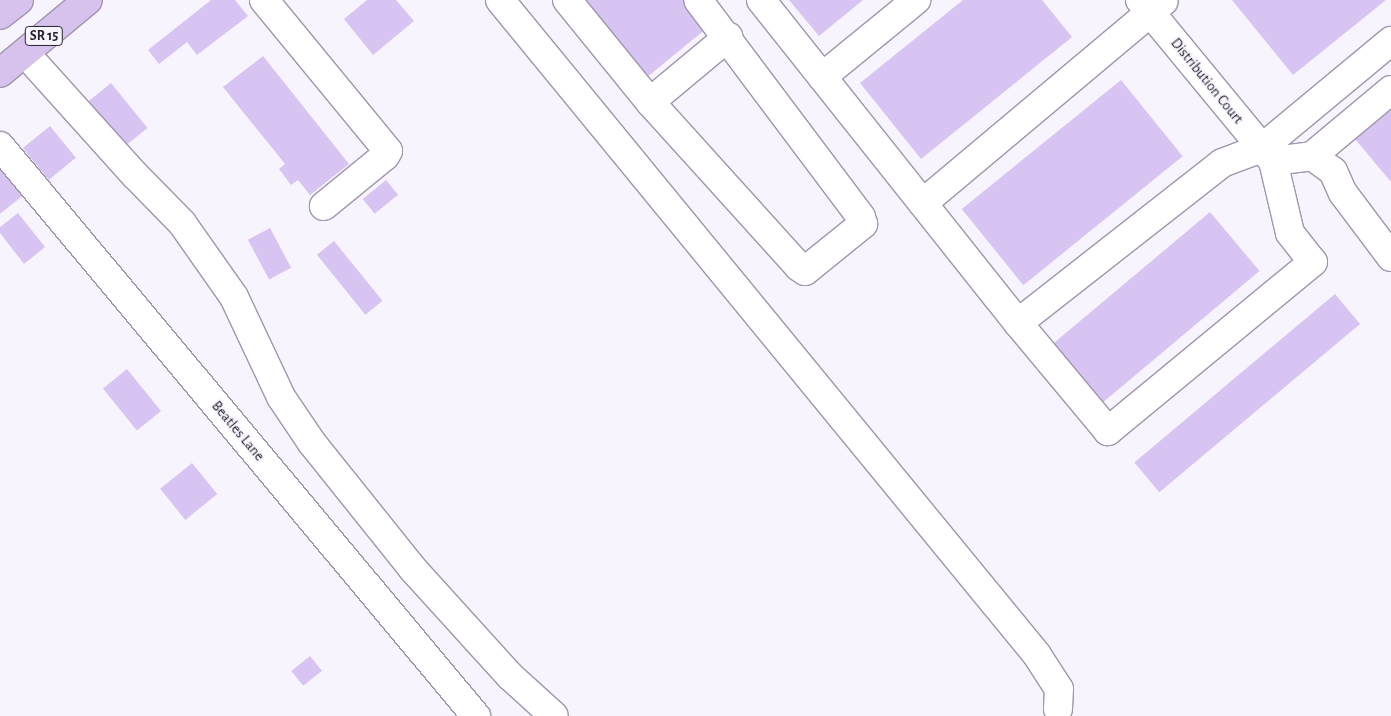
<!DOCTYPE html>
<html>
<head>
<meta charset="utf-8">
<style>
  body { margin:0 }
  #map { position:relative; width:1391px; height:716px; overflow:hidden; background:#f8f4fe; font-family:"Alegreya Sans",sans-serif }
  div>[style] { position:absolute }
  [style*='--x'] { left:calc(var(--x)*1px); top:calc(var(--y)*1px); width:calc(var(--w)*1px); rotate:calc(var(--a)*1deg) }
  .building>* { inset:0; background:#d8c4f2; transform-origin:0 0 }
  .roads { filter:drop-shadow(1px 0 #a096ad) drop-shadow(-1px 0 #a096ad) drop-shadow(0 1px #a096ad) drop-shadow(0 -1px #a096ad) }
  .minor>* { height:28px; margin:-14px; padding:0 14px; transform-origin:14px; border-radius:14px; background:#fff }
  .major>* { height:28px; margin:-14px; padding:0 14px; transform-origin:14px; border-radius:14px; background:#d6c2ed }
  span { translate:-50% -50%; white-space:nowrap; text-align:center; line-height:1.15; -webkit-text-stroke:4px #f8f4fe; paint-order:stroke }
  .shield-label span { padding:1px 4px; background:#f8f4fe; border:1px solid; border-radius:4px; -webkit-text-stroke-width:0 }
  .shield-label { font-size:14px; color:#27242d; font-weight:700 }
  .street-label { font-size:15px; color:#27242d }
</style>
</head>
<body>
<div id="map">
  <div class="building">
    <div style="clip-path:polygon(211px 0,235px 0,248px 16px,197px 55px,187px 42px,159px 64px,148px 50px)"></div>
    <div style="clip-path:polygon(367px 0,396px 0,414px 21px,373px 55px,344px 19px)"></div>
    <div style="clip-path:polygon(583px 0,684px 0,707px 28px,646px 78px)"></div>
    <div style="clip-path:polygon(789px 0,863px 0,819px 36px)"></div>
    <div style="clip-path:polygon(963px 0,1042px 0,1072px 37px,921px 159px,860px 83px)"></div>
    <div style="clip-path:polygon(1232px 0,1386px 0,1293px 75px)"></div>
    <div style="clip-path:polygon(263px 56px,349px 164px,310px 195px,298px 180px,291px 185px,279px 169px,285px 164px,223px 87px)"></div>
    <div style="left:1121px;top:80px;width:98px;height:205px;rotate:51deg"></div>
    <div style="left:111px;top:83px;width:58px;height:33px;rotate:51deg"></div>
    <div style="clip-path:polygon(1391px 110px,1391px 182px,1355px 139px)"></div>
    <div style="left:50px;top:126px;width:41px;height:35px;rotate:51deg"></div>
    <div style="clip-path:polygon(0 161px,26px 193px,0 214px)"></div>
    <div style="left:386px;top:180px;width:19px;height:30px;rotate:51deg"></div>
    <div style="left:1210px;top:212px;width:77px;height:205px;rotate:50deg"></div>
    <div style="clip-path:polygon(18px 213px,45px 247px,24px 264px,0 233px,0 227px)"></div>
    <div style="left:270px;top:228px;width:45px;height:25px;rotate:62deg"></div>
    <div style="left:334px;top:241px;width:77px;height:22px;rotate:51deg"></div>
    <div style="left:1335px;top:294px;width:39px;height:262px;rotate:50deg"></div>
    <div style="left:127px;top:369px;width:54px;height:31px;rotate:51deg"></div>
    <div style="left:192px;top:463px;width:40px;height:41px;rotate:51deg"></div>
    <div style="left:310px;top:656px;width:19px;height:24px;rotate:51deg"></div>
  </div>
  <div class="roads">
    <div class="minor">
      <div style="--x:264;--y:0;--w:195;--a:50.6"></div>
      <div style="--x:388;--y:151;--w:6;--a:121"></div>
      <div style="--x:385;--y:156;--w:79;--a:140.7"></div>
      <div style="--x:500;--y:0;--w:847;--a:50.65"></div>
      <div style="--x:1037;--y:655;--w:40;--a:57.1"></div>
      <div style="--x:1059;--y:689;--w:20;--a:93"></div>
      <div style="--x:567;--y:0;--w:132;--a:50.9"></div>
      <div style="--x:650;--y:102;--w:222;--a:47.9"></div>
      <div style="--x:799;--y:267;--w:7;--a:34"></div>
      <div style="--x:805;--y:271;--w:75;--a:-39"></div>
      <div style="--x:863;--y:224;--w:7;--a:-106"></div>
      <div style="--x:861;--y:217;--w:271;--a:-126.9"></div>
      <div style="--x:761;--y:0;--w:413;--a:51.5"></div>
      <div style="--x:1140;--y:0;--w:16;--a:50"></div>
      <div style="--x:1150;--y:12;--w:176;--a:50.5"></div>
      <div style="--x:1262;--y:148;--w:17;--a:50"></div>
      <div style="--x:1273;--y:161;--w:74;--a:76.7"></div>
      <div style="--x:1290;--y:233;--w:37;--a:52"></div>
      <div style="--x:1313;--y:262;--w:266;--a:140.5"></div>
      <div style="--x:1108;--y:431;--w:141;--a:-129.8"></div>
      <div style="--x:1018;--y:323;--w:259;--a:-38.1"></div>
      <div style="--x:1222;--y:163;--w:43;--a:-20.6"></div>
      <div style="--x:1262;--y:148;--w:168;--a:-39.7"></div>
      <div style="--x:25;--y:53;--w:164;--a:48"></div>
      <div style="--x:135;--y:175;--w:67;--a:45.6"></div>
      <div style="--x:182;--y:223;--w:90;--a:54.9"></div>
      <div style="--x:234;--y:297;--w:110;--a:64.8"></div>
      <div style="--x:281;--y:397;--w:55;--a:56"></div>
      <div style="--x:312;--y:443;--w:160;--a:51.3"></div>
      <div style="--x:412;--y:568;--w:146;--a:47.8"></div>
      <div style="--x:510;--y:676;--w:59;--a:42.3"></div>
      <div style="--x:822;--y:77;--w:122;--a:-39.3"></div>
      <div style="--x:650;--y:102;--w:102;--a:-39.8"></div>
      <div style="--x:0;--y:146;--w:743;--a:50.14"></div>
      <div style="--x:1312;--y:156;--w:103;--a:-39.9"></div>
      <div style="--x:1273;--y:161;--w:39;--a:-7"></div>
      <div style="--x:1312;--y:156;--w:26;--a:36"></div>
      <div style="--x:1333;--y:171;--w:24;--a:66"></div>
      <div style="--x:1343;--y:193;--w:80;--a:53.1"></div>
      <div style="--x:923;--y:203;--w:314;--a:-40"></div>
    </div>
    <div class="major">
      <div style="--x:0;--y:15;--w:24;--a:-38"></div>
      <div style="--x:0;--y:73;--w:114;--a:-39.7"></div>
    </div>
  </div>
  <div class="shield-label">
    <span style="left:44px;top:36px">SR 15</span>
  </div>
  <div class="street-label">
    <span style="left:1207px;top:81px;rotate:51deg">Distribution Court</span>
    <span style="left:238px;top:431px;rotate:50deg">Beatles Lane</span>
  </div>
</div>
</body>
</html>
